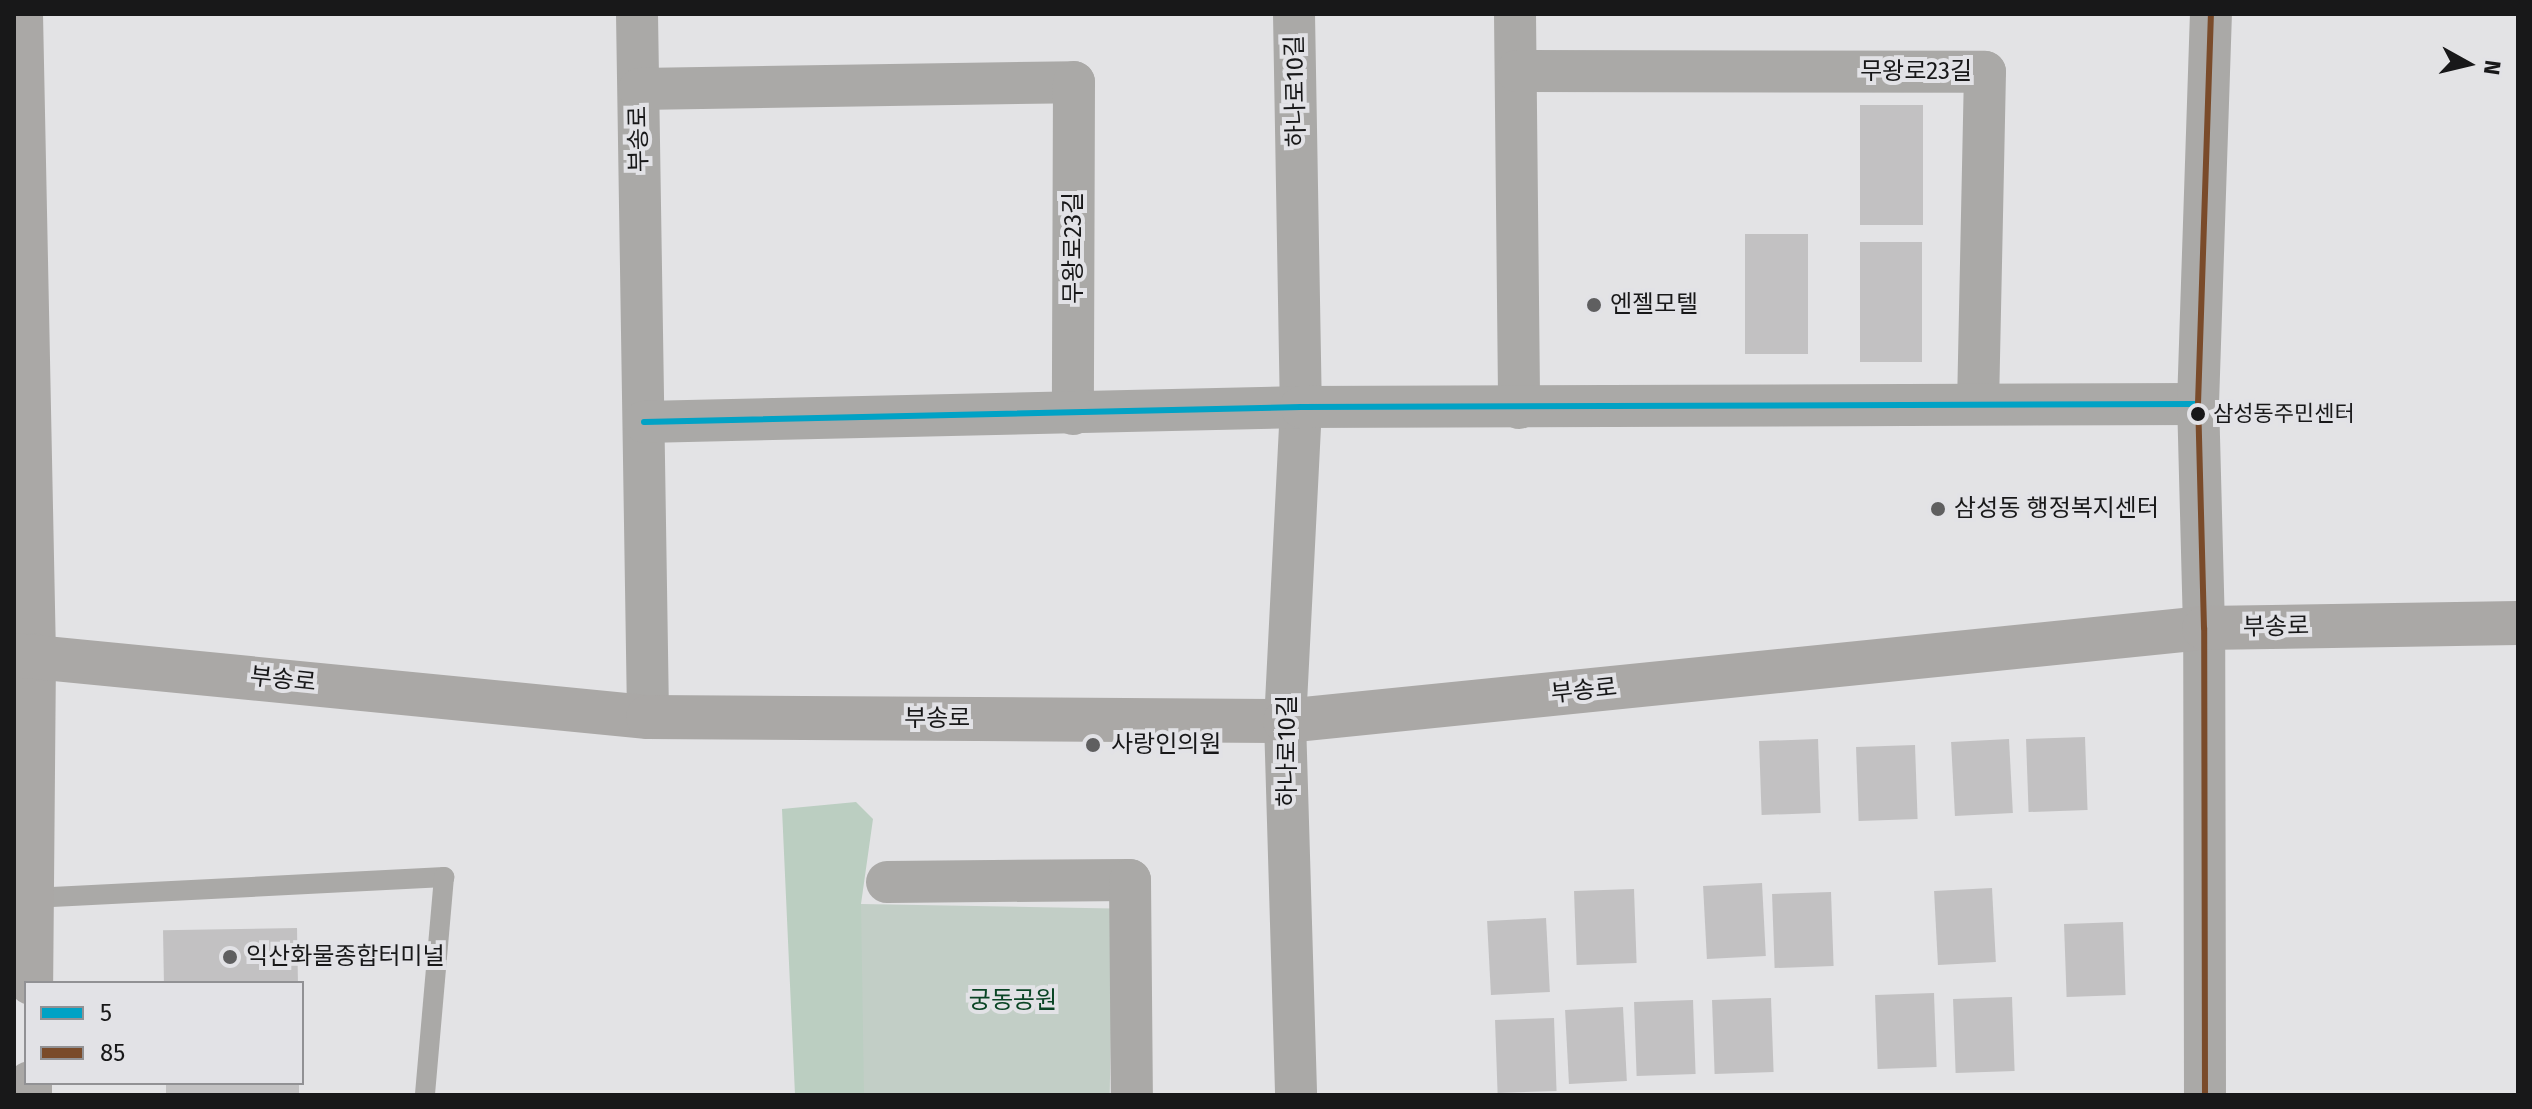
<!DOCTYPE html>
<html>
<head>
<meta charset="utf-8">
<style>
  body { margin:0 }
  #map { position:relative; width:2532px; height:1109px; overflow:hidden; background:#e3e3e5; font-family:"Fira Sans","Noto Sans KR",sans-serif }
  div>[style] { position:absolute }
  [style*='--x'] { left:calc(var(--x)*1px); top:calc(var(--y)*1px); width:calc(var(--w)*1px); rotate:calc(var(--a)*1deg) }
  .green>* { inset:0; background:#c2cec6; transform-origin:0 0 }
  .forest>* { inset:0; background:#bbcec1 }
  .building>* { inset:0; background:#c2c1c2; transform-origin:0 0 }
  .lane>* { height:20px; margin:-10px; padding:0 10px; transform-origin:10px; border-radius:10px; background:#aaa9a7 }
  .street>* { height:42px; margin:-21px; padding:0 21px; transform-origin:21px; border-radius:21px; background:#aaa9a7 }
  .secondary>* { height:44px; margin:-22px; padding:0 22px; transform-origin:22px; border-radius:22px; background:#aaa8a6 }
  .bus-1>* { height:6px; margin:-3px; padding:0 3px; transform-origin:3px; border-radius:3px; background:#01a2c5 }
  .bus-2>* { height:6px; margin:-3px; padding:0 3px; transform-origin:3px; border-radius:3px; background:#7a4b2a }
  .dots>* { width:22px; height:22px; translate:-50% -50%; box-sizing:border-box; border:4px solid #e2e2e6; border-radius:50% }
  span { translate:-50% -50%; white-space:nowrap; text-align:center; line-height:1.15; -webkit-text-stroke:8px #e2e2e6; paint-order:stroke }
  .bus-label { font-size:22px; color:#181819 }
  .left { translate:0 -50%; text-align:left }
  .street-label { font-size:24px; color:#181819 }
  .poi-label { font-size:24px; color:#181819 }
  .park-label { font-size:24px; color:#0a4525 }
  .frame { position:absolute; inset:0; border:16px solid #181819; pointer-events:none }
  .legend { position:absolute; left:24px; top:981px; width:280px; height:104px; box-sizing:border-box; background:#e2e2e6; border:2px solid #919194; margin:0; padding:10px 14px; list-style:none; font-size:24px; color:#181819 }
  .legend li { display:flex; align-items:center; gap:16px; height:40px }
  .legend b { width:40px; border:2px solid #919194 }
  .north { position:absolute; left:2428px; top:24px; width:80px; height:80px; -webkit-text-stroke:6px #e2e2e6; paint-order:stroke; rotate:98deg; font-size:22px; font-weight:700; line-height:32px; text-align:center; color:#181819 }
  .north::after { content:''; display:block; margin:auto; width:28px; height:36px; background:#181819; clip-path:polygon(50% 0,100% 100%,50% 72%,0 100%) }
</style>
</head>
<body>
<div id="map">
  <div class="green">
    <div style="left:861px;top:904px;width:252px;height:191px;rotate:1deg"></div>
  </div>
  <div class="forest">
    <div style="clip-path:polygon(856px 802px,873px 819px,861px 904px,864px 1095px,795px 1095px,782px 809px)"></div>
  </div>
  <div class="building">
    <div style="left:1923px;top:105px;width:120px;height:63px;rotate:90deg"></div>
    <div style="left:1808px;top:234px;width:120px;height:63px;rotate:90deg"></div>
    <div style="left:1922px;top:242px;width:120px;height:62px;rotate:90deg"></div>
    <div style="left:2085px;top:737px;width:73px;height:59px;rotate:88deg"></div>
    <div style="left:1818px;top:739px;width:74px;height:59px;rotate:88deg"></div>
    <div style="left:2009px;top:739px;width:74px;height:58px;rotate:87deg"></div>
    <div style="left:1915px;top:745px;width:74px;height:59px;rotate:88deg"></div>
    <div style="left:1762px;top:883px;width:73px;height:59px;rotate:87deg"></div>
    <div style="left:1992px;top:888px;width:74px;height:58px;rotate:87deg"></div>
    <div style="left:1634px;top:889px;width:74px;height:60px;rotate:88deg"></div>
    <div style="left:1831px;top:892px;width:74px;height:59px;rotate:88deg"></div>
    <div style="left:1546px;top:918px;width:74px;height:59px;rotate:87deg"></div>
    <div style="left:2123px;top:922px;width:73px;height:59px;rotate:88deg"></div>
    <div style="left:297px;top:928px;width:55px;height:134px;rotate:89deg"></div>
    <div style="left:1934px;top:993px;width:74px;height:59px;rotate:88deg"></div>
    <div style="left:2012px;top:997px;width:74px;height:59px;rotate:88deg"></div>
    <div style="left:1771px;top:998px;width:74px;height:59px;rotate:88deg"></div>
    <div style="left:1693px;top:1000px;width:74px;height:59px;rotate:88deg"></div>
    <div style="left:1623px;top:1007px;width:74px;height:58px;rotate:87deg"></div>
    <div style="left:1554px;top:1018px;width:73px;height:59px;rotate:88deg"></div>
    <div style="left:166px;top:1083px;width:133px;height:12px"></div>
  </div>
  <div class="lane">
    <div style="--x:32;--y:898;--w:413;--a:-2.9"></div>
    <div style="--x:444;--y:877;--w:219;--a:95"></div>
  </div>
  <div class="street">
    <div style="--x:637;--y:14;--w:703;--a:89.1"></div>
    <div style="--x:1294;--y:14;--w:393;--a:89"></div>
    <div style="--x:1301;--y:407;--w:314;--a:92.9"></div>
    <div style="--x:1285;--y:721;--w:374;--a:88.3"></div>
    <div style="--x:1515;--y:14;--w:394;--a:89.4"></div>
    <div style="--x:1517;--y:71;--w:468;--a:0.1"></div>
    <div style="--x:1985;--y:72;--w:331;--a:91.2"></div>
    <div style="--x:639;--y:89;--w:435;--a:-0.9"></div>
    <div style="--x:1074;--y:82;--w:332;--a:90.2"></div>
    <div style="--x:644;--y:422;--w:657;--a:-1.31"></div>
    <div style="--x:1301;--y:407;--w:897;--a:-0.19"></div>
    <div style="--x:887;--y:882;--w:243;--a:-0.5"></div>
    <div style="--x:1130;--y:880;--w:215;--a:89.5"></div>
    <div style="--x:2205;--y:1095;--w:467;--a:-90.1"></div>
    <div style="--x:2204;--y:628;--w:224;--a:-91.5"></div>
    <div style="--x:2198;--y:404;--w:390;--a:-88.1"></div>
  </div>
  <div class="secondary">
    <div style="--x:21;--y:14;--w:641;--a:88.84"></div>
    <div style="--x:34;--y:655;--w:328;--a:90.5"></div>
    <div style="--x:14;--y:655;--w:637;--a:5.59"></div>
    <div style="--x:648;--y:717;--w:637;--a:0.36"></div>
    <div style="--x:1285;--y:721;--w:924;--a:-5.78"></div>
    <div style="--x:2204;--y:628;--w:314;--a:-0.9"></div>
    <div style="--x:30;--y:1095;--w:12;--a:-90"></div>
  </div>
  <div class="bus-1">
    <div style="--x:644;--y:422;--w:657;--a:-1.31"></div>
    <div style="--x:1301;--y:407;--w:897;--a:-0.19"></div>
  </div>
  <div class="bus-2">
    <div style="--x:2205;--y:1095;--w:467;--a:-90.1"></div>
    <div style="--x:2204;--y:628;--w:224;--a:-91.5"></div>
    <div style="--x:2198;--y:404;--w:390;--a:-88.1"></div>
  </div>
  <div class="dots">
    <div style="left:1594px;top:305px;background:#5f5f60"></div>
    <div style="left:2198px;top:414px;background:#181819"></div>
    <div style="left:1938px;top:509px;background:#5f5f60"></div>
    <div style="left:1093px;top:745px;background:#5f5f60"></div>
    <div style="left:230px;top:957px;background:#5f5f60"></div>
  </div>
  <div class="bus-label">
    <span class="left" style="left:2213px;top:414px">삼성동주민센터</span>
  </div>
  <div class="street-label">
    <span style="left:1916px;top:72px">무왕로23길</span>
    <span style="left:1296px;top:91px;rotate:-91deg">하나로10길</span>
    <span style="left:639px;top:139px;rotate:-91deg">부송로</span>
    <span style="left:1074px;top:248px;rotate:-90deg">무왕로23길</span>
    <span style="left:2276px;top:627px;rotate:-1deg">부송로</span>
    <span style="left:283px;top:680px;rotate:6deg">부송로</span>
    <span style="left:1584px;top:691px;rotate:-6deg">부송로</span>
    <span style="left:937px;top:719px">부송로</span>
    <span style="left:1288px;top:751px;rotate:-90deg">하나로10길</span>
  </div>
  <div class="poi-label">
    <span class="left" style="left:1610px;top:305px">엔젤모텔</span>
    <span class="left" style="left:1954px;top:509px">삼성동 행정복지센터</span>
    <span class="left" style="left:1111px;top:745px">사랑인의원</span>
    <span class="left" style="left:246px;top:957px">익산화물종합터미널</span>
  </div>
  <div class="park-label">
    <span style="left:1013px;top:1001px">궁동공원</span>
  </div>
  <div class="frame"></div>
  <ul class="legend">
  <li><b style="height:10px;background:#01a2c5"></b>5</li>
  <li><b style="height:10px;background:#7a4b2a"></b>85</li>
  </ul>
  <div class="north">N</div>
</div>
</body>
</html>
